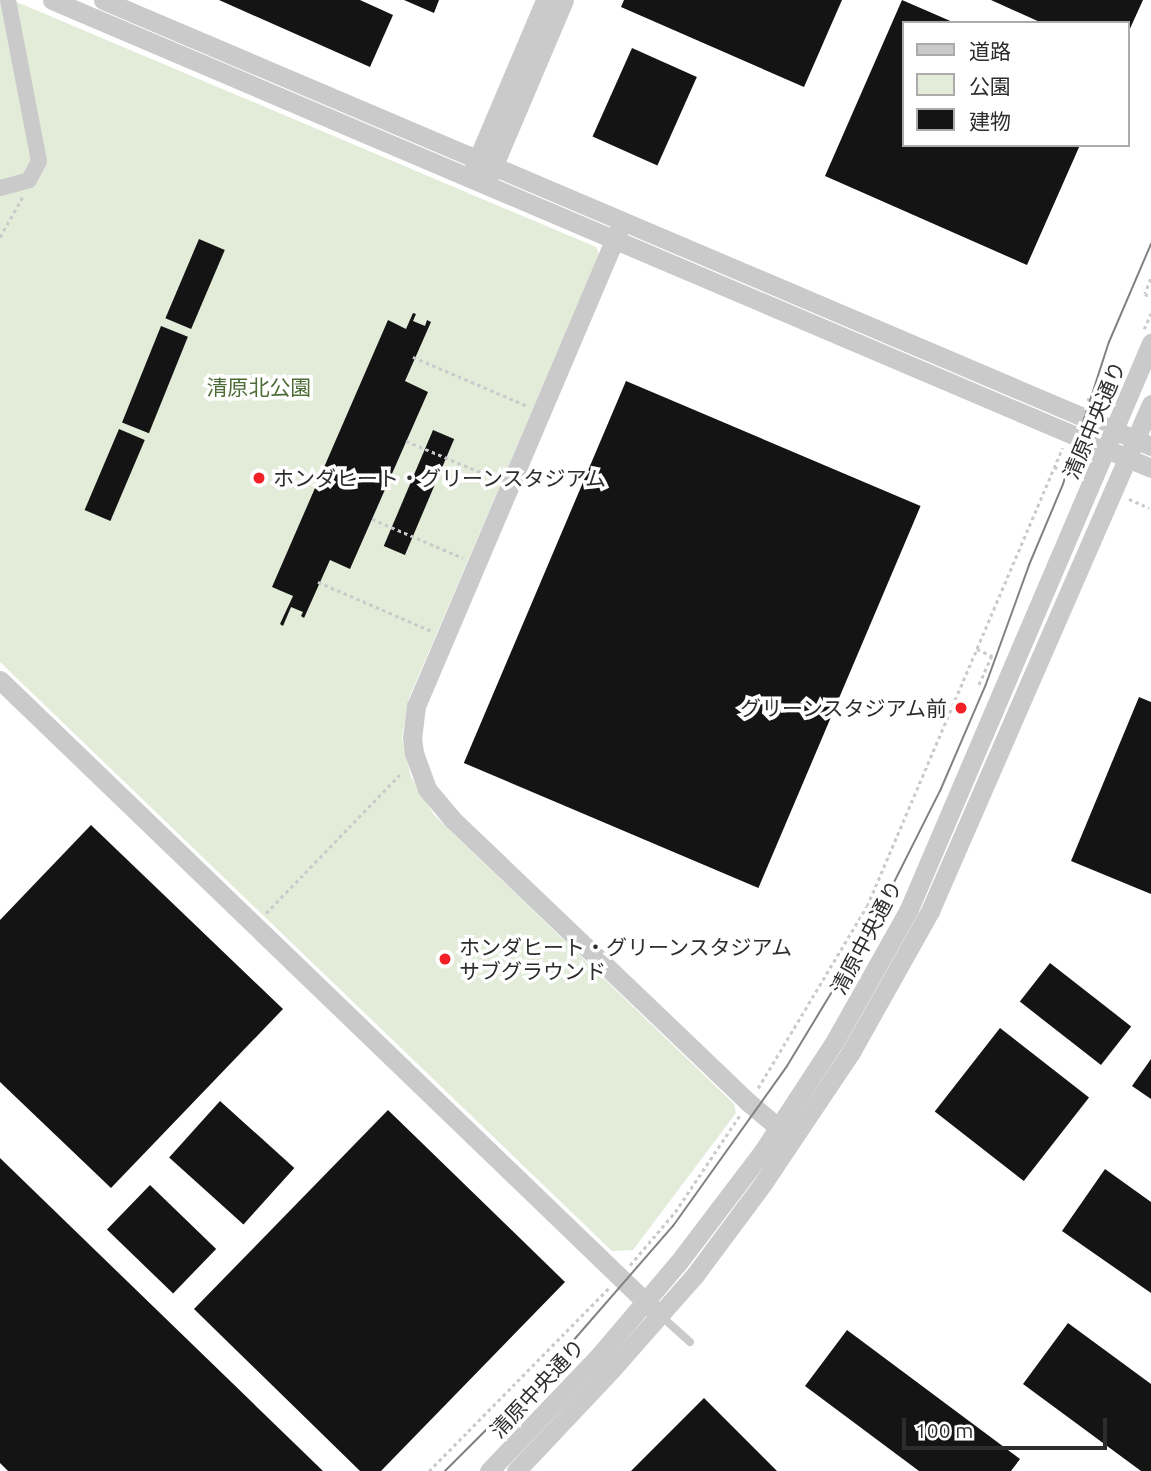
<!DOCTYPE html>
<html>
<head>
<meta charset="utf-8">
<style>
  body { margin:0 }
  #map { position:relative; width:1151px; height:1471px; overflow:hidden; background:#fff; font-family:Ubuntu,"Noto Sans JP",sans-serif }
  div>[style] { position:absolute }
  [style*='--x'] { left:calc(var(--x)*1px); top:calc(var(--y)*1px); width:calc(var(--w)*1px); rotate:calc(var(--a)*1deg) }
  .green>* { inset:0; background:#e2ecd9 }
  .building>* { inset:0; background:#141414; transform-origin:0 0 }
  .path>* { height:2.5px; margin-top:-1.25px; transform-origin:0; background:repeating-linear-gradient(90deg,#cacaca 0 3.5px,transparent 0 7px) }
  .service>* { height:8px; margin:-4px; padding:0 4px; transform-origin:4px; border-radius:4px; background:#cacaca }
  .minor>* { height:16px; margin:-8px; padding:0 8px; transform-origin:8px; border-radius:8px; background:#cacaca }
  .tertiary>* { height:19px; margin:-9.5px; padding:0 9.5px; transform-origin:9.5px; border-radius:9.5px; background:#cacaca }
  .tram>* { height:2px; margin:-1px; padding:0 1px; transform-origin:1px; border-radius:1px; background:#828282 }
  .dots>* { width:19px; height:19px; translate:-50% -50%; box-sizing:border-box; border:4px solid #fff; border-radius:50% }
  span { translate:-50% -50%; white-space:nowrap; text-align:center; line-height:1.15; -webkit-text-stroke:7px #fff; paint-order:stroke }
  .park-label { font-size:21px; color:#4e6c37 }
  .street-label { font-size:21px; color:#2d2d2d }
  .poi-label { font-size:21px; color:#2d2d2d }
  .left { translate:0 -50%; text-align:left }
  .right { translate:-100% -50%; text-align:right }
  .legend { position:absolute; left:902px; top:21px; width:228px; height:126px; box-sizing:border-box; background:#fff; border:2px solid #ababab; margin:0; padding:9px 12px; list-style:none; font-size:21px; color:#2d2d2d }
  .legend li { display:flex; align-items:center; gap:14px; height:35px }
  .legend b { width:35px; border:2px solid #ababab }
  .scale { position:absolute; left:902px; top:1418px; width:205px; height:32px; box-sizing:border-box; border:4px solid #2d2d2d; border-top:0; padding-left:9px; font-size:21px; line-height:24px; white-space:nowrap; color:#2d2d2d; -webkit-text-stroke:5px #fff; paint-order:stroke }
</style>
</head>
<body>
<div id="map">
  <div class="green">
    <div style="clip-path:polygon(0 0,12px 0,596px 247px,599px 254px,409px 698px,402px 738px,411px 777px,434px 815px,734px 1104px,736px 1113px,633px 1250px,612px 1251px,0 662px)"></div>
  </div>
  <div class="building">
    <div style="clip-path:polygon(219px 0,360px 0,393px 15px,370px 67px)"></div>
    <div style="clip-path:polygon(404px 0,439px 0,434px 13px)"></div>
    <div style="clip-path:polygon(624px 0,842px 0,804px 87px,621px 7px)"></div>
    <div style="clip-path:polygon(902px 0,955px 23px,904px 23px,904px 145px,1080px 145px,1027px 265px,825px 176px)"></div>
    <div style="clip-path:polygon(991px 0,1143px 0,1128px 33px,1128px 23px,1042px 23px)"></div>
    <div style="left:632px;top:48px;width:71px;height:97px;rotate:24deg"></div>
    <div style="left:199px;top:239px;width:28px;height:86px;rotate:23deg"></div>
    <div style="clip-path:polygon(413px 313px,416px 314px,413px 321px,425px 326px,427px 320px,431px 322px,405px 381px,428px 392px,350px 569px,330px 560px,304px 618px,301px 616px,303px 612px,291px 607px,283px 626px,280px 624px,293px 596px,272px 587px,388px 320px,406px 329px)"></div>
    <div style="left:161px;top:326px;width:29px;height:104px;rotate:22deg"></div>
    <div style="left:626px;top:381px;width:320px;height:415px;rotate:23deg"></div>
    <div style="left:119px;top:429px;width:28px;height:88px;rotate:23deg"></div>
    <div style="left:433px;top:430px;width:23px;height:126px;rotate:23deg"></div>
    <div style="clip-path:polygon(1139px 697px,1151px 702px,1151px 894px,1071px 861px)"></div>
    <div style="clip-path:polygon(91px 825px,283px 1009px,111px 1188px,0 1082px,0 920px)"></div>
    <div style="left:1050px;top:963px;width:103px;height:49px;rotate:38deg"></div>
    <div style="left:1000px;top:1028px;width:113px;height:106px;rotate:38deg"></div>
    <div style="clip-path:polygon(1151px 1059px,1151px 1099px,1132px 1086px)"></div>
    <div style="left:220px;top:1101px;width:100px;height:76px;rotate:42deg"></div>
    <div style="clip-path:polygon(388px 1110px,565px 1282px,381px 1471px,360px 1471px,194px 1309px)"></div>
    <div style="clip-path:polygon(0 1158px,323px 1471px,8px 1471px,0 1463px)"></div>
    <div style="clip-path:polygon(1105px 1169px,1151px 1202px,1151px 1293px,1062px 1231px)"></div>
    <div style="left:150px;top:1185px;width:92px;height:62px;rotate:44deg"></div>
    <div style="clip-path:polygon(1068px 1323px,1151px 1384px,1151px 1471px,1141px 1471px,1023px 1384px)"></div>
    <div style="clip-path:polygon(847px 1330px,1020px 1459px,1011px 1471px,919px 1471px,805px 1386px)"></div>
    <div style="clip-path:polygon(704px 1398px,777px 1471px,631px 1471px)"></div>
  </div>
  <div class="path">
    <div style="--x:0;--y:237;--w:47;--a:-60.7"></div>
    <div style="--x:1151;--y:279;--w:16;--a:112"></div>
    <div style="--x:1145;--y:294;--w:7;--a:27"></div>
    <div style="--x:1144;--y:329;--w:17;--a:-66"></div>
    <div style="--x:413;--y:357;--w:125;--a:23.1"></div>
    <div style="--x:1087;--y:399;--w:21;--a:3"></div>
    <div style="--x:406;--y:441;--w:99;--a:22.7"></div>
    <div style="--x:1054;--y:467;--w:9;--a:21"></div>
    <div style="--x:1129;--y:499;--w:22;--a:24"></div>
    <div style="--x:372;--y:519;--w:99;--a:23.2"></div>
    <div style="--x:318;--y:582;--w:124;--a:23.3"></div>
    <div style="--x:977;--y:649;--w:17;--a:25"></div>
    <div style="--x:992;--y:656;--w:35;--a:114"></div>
    <div style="--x:266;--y:913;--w:196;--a:-46"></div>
    <div style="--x:758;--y:1088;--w:212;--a:-59.1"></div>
    <div style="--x:867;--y:906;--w:498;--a:-66.9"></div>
    <div style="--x:630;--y:1265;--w:70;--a:-49.7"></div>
    <div style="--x:675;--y:1212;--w:117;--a:-56.2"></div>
    <div style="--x:429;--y:1471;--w:257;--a:-45.5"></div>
  </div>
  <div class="service">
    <div style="--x:661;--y:1316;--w:39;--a:42"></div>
  </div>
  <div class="minor">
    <div style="--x:0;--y:188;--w:30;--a:-15"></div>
    <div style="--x:29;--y:180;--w:21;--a:-62"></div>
    <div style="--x:39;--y:161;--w:164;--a:-100.9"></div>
  </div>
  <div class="tertiary">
    <div style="--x:52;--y:0;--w:1194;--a:23.07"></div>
    <div style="--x:103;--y:0;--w:1139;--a:23.05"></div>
    <div style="--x:473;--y:170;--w:185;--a:-67"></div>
    <div style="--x:488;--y:179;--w:194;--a:-67"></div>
    <div style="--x:619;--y:229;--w:518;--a:113.05"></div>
    <div style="--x:416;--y:706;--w:31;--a:97"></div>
    <div style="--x:412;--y:737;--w:16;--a:83"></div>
    <div style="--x:414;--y:753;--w:38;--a:70"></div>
    <div style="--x:427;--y:789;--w:39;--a:50"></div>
    <div style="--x:452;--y:819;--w:410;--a:43.7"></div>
    <div style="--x:748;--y:1102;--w:40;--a:40"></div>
    <div style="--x:0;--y:680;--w:908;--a:43.93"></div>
    <div style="--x:489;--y:1471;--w:159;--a:-46.3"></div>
    <div style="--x:599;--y:1356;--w:122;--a:-49.7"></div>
    <div style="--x:678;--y:1263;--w:141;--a:-52.8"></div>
    <div style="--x:763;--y:1151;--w:131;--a:-56.8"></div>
    <div style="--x:835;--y:1041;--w:151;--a:-60.7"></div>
    <div style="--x:909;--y:909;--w:616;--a:-66.85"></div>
    <div style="--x:516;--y:1471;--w:141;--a:-46.7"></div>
    <div style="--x:613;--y:1368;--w:124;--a:-48.6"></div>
    <div style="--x:695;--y:1275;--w:116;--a:-53.4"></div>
    <div style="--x:764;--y:1182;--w:156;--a:-56.2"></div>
    <div style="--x:851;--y:1052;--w:162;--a:-60.7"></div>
    <div style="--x:930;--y:911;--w:553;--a:-66.45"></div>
  </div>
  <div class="tram">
    <div style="--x:445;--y:1471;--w:161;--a:-45"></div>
    <div style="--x:559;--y:1357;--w:174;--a:-49"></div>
    <div style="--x:673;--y:1226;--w:196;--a:-54.5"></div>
    <div style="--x:787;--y:1066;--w:166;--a:-58.8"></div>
    <div style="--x:873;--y:924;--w:149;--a:-63.3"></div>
    <div style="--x:940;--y:791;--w:116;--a:-66.7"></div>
    <div style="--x:986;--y:684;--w:127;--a:-70.1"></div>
    <div style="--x:1029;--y:565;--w:88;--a:-67.2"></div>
    <div style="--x:1063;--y:484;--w:149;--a:-72.1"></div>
    <div style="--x:1109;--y:342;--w:107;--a:-66.8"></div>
  </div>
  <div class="dots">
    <div style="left:259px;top:478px;background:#f32028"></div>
    <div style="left:961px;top:708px;background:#f32028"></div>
    <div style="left:445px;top:959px;background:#f32028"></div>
  </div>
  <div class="park-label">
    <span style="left:259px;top:387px">清原北公園</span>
  </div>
  <div class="street-label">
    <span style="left:1094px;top:420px;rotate:-67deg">清原中央通り</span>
    <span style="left:866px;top:937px;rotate:-62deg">清原中央通り</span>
    <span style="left:537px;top:1388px;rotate:-47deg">清原中央通り</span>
  </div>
  <div class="poi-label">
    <span class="left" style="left:273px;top:478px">ホンダヒート・グリーンスタジアム</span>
    <span class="right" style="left:947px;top:708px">グリーンスタジアム前</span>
    <span class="left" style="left:459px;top:959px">ホンダヒート・グリーンスタジアム<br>サブグラウンド</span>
  </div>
  <ul class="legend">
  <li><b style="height:9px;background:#cacaca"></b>道路</li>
  <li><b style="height:19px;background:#e2ecd9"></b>公園</li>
  <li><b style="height:19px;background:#141414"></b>建物</li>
  </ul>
  <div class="scale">100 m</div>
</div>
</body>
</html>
